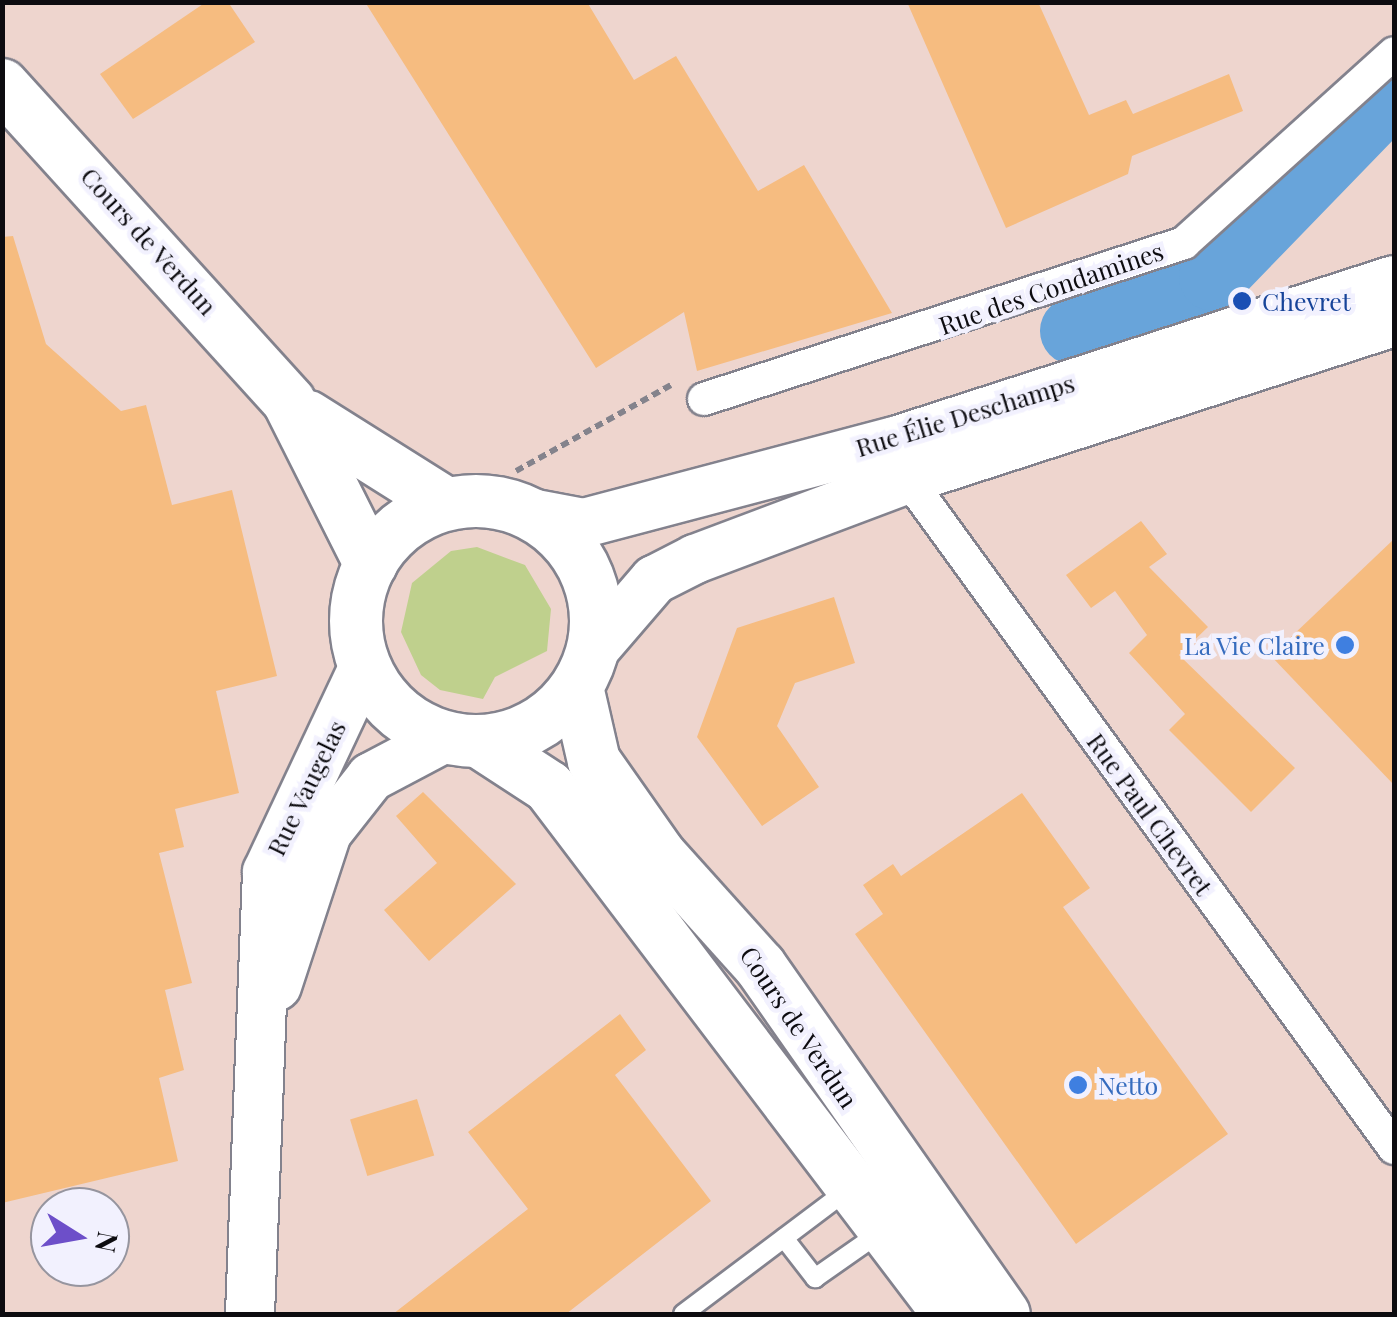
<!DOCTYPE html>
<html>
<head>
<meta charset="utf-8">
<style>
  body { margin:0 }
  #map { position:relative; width:1397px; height:1317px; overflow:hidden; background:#e5e4f1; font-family:"Playfair Display",serif }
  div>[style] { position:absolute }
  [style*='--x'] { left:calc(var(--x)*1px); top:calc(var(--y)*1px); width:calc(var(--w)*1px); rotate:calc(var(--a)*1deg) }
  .industrial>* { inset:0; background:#eed5ce }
  .green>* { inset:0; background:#bfd08d }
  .river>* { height:68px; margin:-34px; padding:0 34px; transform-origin:34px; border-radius:34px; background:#68a4da }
  .building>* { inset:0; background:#f6bc80; transform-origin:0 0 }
  .path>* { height:6px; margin-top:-3px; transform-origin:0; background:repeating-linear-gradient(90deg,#84838c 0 8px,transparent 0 13px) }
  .roads { filter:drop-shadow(2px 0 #83828d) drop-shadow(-2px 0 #83828d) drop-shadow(0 2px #83828d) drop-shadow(0 -2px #83828d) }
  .service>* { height:18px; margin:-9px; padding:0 9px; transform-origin:9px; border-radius:9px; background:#fff }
  .minor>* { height:32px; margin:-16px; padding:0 16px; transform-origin:16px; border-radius:16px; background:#fff }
  .secondary>* { height:48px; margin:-24px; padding:0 24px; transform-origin:24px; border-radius:24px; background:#fff }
  .primary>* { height:52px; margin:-26px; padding:0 26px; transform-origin:26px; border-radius:26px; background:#fff }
  .primary>.ring { margin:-26px; padding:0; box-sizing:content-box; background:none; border:52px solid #fff; border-radius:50% }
  .dots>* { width:28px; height:28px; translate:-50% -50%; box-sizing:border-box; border:5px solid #f2f1fe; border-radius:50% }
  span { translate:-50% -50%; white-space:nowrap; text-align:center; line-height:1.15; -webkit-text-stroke:9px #f2f1fe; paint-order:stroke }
  .street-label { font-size:25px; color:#0d0c10 }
  .transit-label { font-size:25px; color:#164399 }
  .left { translate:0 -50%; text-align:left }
  .shop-label { font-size:25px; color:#366cbe }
  .right { translate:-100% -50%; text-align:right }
  .frame { position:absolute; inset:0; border:5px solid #0d0c10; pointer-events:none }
  .north { position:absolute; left:30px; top:1187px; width:100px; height:100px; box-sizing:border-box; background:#f2f1fe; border:2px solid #96959f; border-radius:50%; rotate:101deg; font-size:28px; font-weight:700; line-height:40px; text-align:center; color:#0d0c10 }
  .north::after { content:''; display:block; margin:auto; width:35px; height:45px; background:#6d4fc9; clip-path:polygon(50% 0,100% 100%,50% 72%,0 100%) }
</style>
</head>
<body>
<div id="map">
  <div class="industrial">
    <div style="clip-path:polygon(evenodd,3px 3px,1394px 3px,1394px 1314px,3px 1314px,3px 3px,50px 1207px,110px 1207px,110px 1267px,50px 1267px,50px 1207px)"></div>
  </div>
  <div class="green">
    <div style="clip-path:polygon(477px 547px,525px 565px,551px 609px,547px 651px,495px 677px,483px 699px,440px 690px,421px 675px,401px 632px,412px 583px,451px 551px)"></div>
  </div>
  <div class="river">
    <div style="--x:1074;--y:331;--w:149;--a:-21.2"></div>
    <div style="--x:1213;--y:277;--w:260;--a:-45.9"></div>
  </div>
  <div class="building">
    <div style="clip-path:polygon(206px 2px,228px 2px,255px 42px,133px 119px,100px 74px)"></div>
    <div style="clip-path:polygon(365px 2px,587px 2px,634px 80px,676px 56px,758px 191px,804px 165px,892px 313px,697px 371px,684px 312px,596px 368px)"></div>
    <div style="clip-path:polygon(907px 2px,1038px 2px,1089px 115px,1126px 100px,1133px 114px,1229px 74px,1243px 111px,1132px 156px,1128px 174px,1006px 228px)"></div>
    <div style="clip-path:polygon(13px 236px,46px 344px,121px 411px,146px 405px,172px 505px,232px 490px,277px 676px,216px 691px,239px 793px,175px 809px,184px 847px,159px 853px,192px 983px,165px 990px,184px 1070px,159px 1078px,178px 1161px,2px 1203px,2px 237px)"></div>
    <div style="clip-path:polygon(1141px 521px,1167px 554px,1149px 567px,1208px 627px,1179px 655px,1295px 768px,1251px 812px,1169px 730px,1185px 714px,1129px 653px,1147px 635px,1115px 591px,1091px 608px,1066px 575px)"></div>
    <div style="clip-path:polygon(1394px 539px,1394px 785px,1271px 656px)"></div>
    <div style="clip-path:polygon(834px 597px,855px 663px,795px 683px,777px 726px,819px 787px,762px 826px,697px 737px,737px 628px)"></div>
    <div style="clip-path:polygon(423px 792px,516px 884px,429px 961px,384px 910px,437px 863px,396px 816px)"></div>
    <div style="clip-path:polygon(1022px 793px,1090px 888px,1063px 907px,1228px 1134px,1076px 1244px,855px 934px,883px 914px,863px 885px,893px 864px,901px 876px)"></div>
    <div style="clip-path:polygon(620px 1014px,646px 1050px,615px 1075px,711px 1201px,566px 1314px,393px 1314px,528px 1209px,468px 1132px)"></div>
    <div style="left:417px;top:1099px;width:59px;height:70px;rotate:73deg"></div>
  </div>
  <div class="path">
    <div style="--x:516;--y:471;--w:177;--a:-29"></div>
  </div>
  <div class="roads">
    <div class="service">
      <div style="--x:784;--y:1238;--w:51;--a:52.2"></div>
      <div style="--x:815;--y:1278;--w:80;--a:-34.9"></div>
      <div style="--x:683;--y:1314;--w:208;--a:-37"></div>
    </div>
    <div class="minor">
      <div style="--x:704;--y:399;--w:505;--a:-18"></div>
      <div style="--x:1184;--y:243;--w:283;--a:-42.1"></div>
      <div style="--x:908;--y:479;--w:827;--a:54"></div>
    </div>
    <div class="secondary">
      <div style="--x:531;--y:513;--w:54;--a:10.7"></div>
      <div style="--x:584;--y:523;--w:325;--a:-14.8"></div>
      <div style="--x:898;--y:440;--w:521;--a:-17.88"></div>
      <div style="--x:593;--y:651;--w:94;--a:-49.3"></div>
      <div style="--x:654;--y:580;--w:46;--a:-27.1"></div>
      <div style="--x:695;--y:559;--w:228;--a:-20.6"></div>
      <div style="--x:908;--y:479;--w:511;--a:-17.9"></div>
      <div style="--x:277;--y:986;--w:161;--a:-71.9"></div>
      <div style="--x:327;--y:833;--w:71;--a:-51.8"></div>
      <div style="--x:371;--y:777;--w:84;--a:-27.8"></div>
      <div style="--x:250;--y:1314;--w:442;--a:-87.8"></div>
      <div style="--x:267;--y:872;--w:228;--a:-64.8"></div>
    </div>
    <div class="primary">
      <div style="--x:2;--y:85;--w:428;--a:47.8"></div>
      <div style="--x:289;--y:402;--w:182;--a:63.3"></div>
      <div style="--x:308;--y:417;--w:163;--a:32.2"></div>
      <div class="ring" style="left:356px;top:501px;width:188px;height:188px"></div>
      <div style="--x:577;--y:687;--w:76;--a:77.1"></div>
      <div style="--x:594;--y:761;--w:115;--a:54.9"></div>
      <div style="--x:660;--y:855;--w:149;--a:48"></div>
      <div style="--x:760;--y:966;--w:425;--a:55"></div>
      <div style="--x:480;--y:742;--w:82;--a:33.1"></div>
      <div style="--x:549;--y:787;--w:662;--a:52.8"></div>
    </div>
  </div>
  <div class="dots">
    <div style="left:1242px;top:301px;background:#1a4fb4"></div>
    <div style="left:1345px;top:645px;background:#3f7fe0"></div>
    <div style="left:1078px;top:1085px;background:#3f7fe0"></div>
  </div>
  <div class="street-label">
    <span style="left:149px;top:241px;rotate:48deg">Cours de Verdun</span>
    <span style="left:1051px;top:288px;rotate:-19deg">Rue des Condamines</span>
    <span style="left:965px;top:415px;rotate:-17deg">Rue Élie Deschamps</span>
    <span style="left:306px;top:788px;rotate:-64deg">Rue Vaugelas</span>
    <span style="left:1150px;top:814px;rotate:54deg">Rue Paul Chevret</span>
    <span style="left:799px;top:1027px;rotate:56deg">Cours de Verdun</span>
  </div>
  <div class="transit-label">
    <span class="left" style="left:1262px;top:301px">Chevret</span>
  </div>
  <div class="shop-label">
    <span class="right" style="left:1325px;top:645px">La Vie Claire</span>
    <span class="left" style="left:1098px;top:1085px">Netto</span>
  </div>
  <div class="frame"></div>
  <div class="north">N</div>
</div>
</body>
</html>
